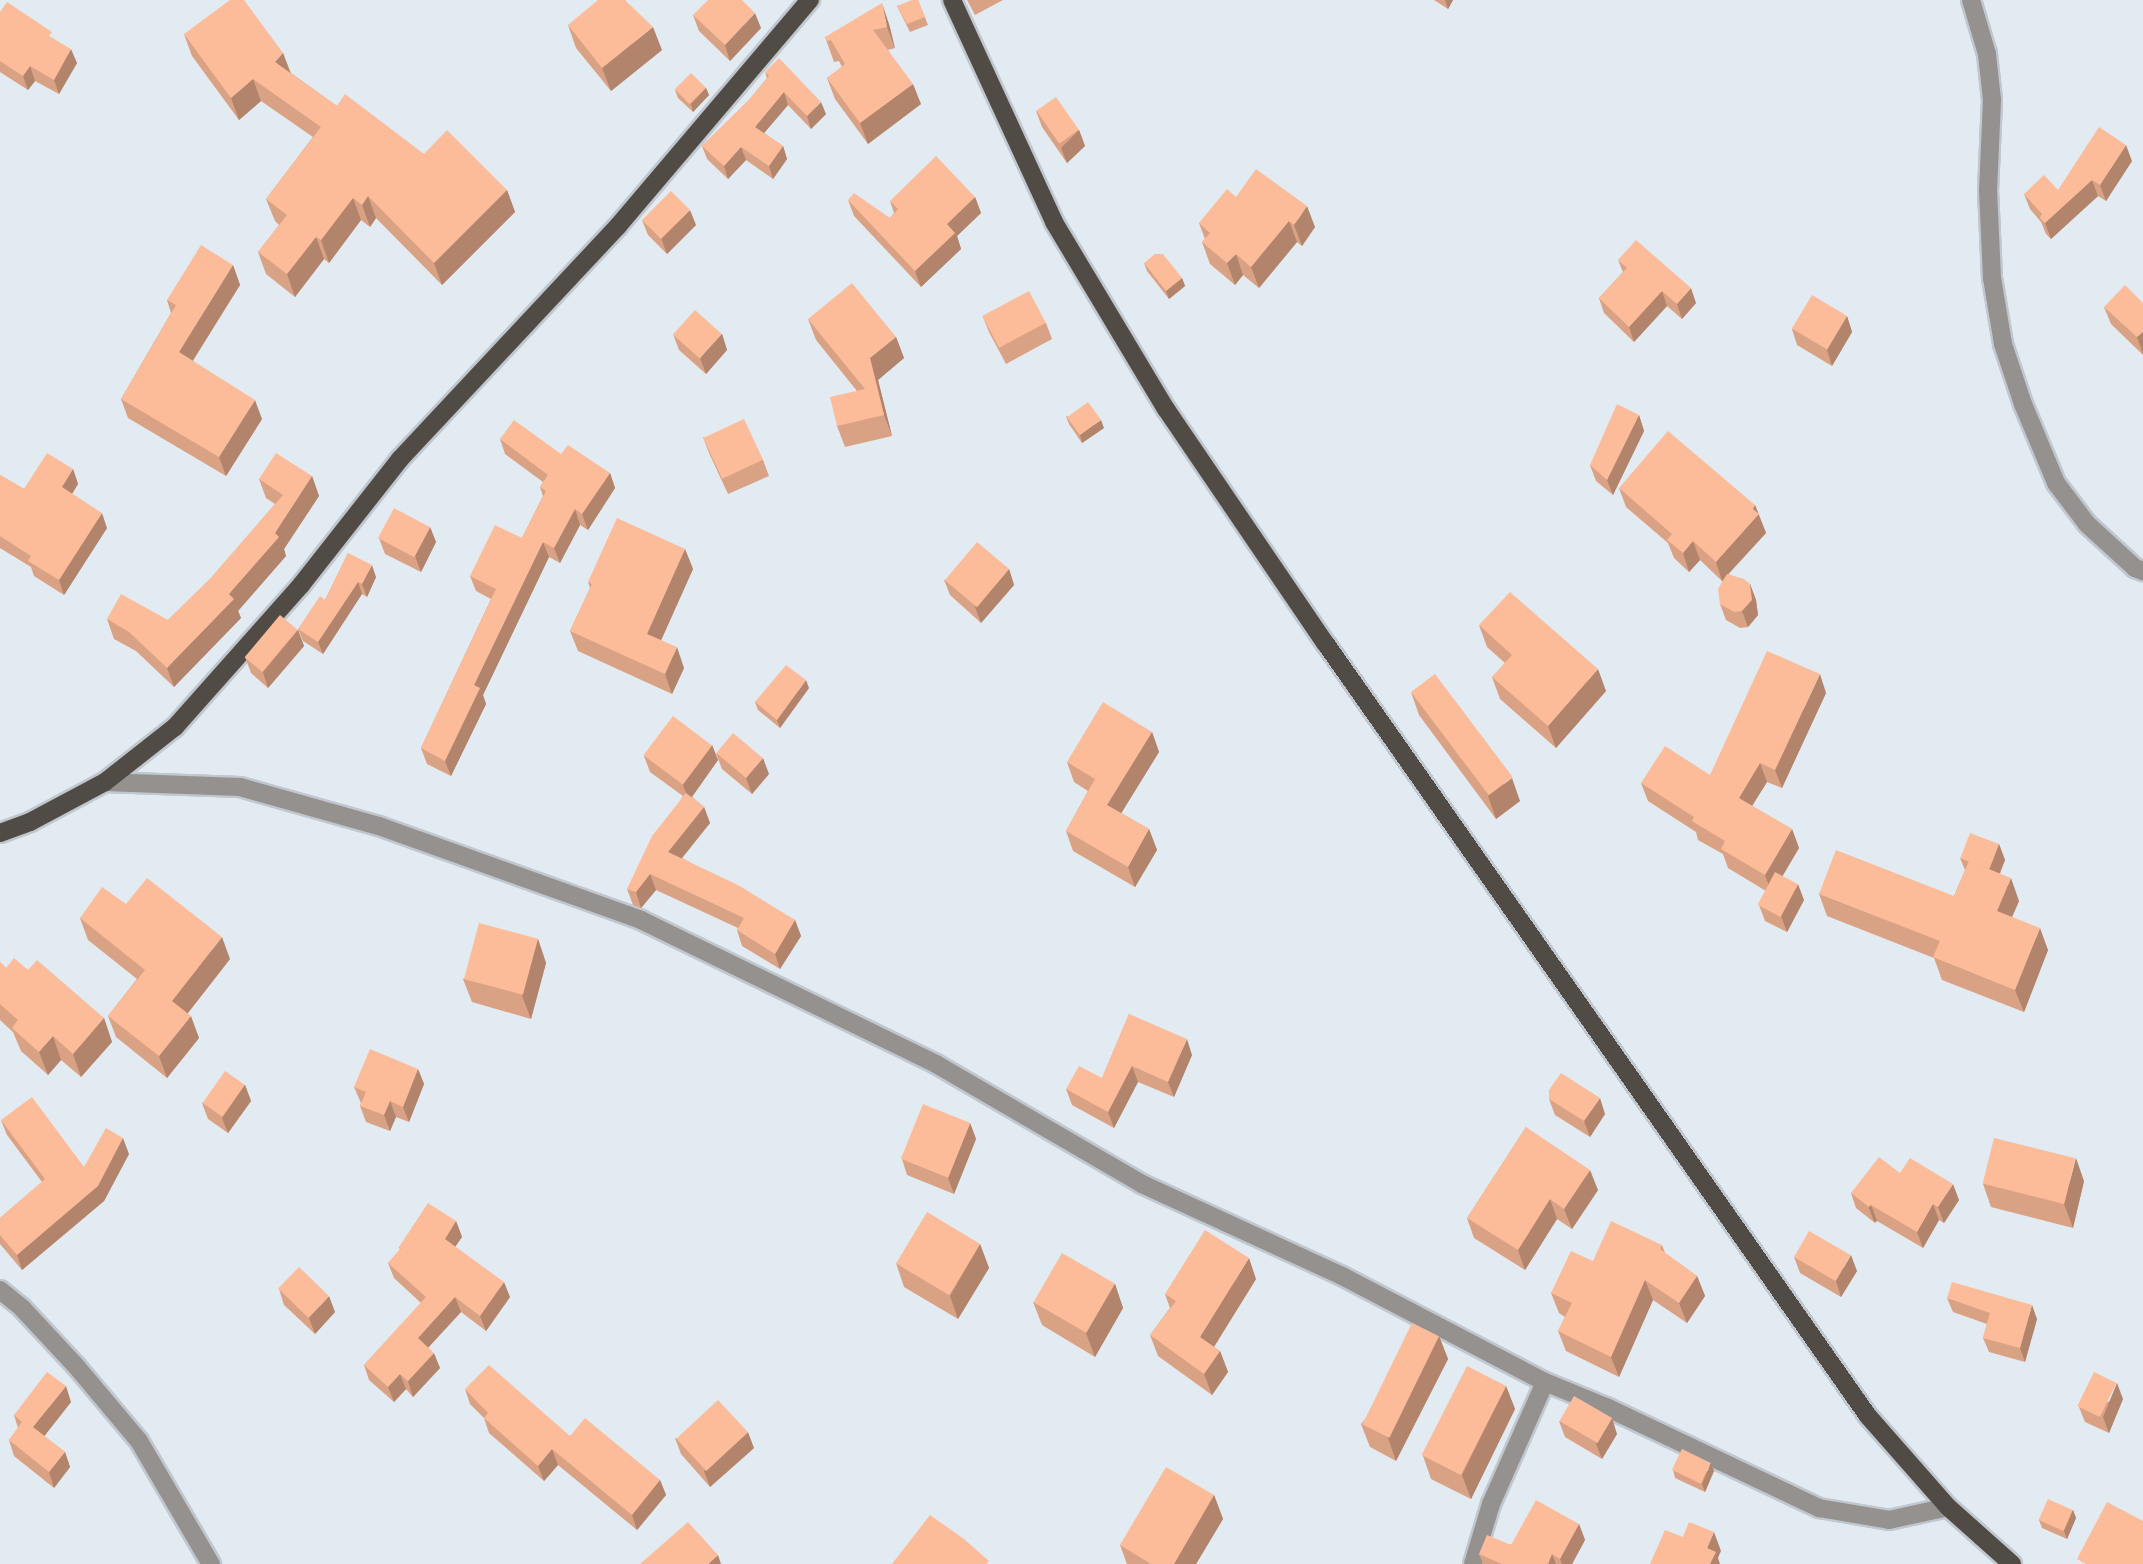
<!DOCTYPE html>
<html>
<head>
<meta charset="utf-8">
<style>
  body { margin:0 }
  #map { position:relative; width:2143px; height:1564px; overflow:hidden; background:#e2eaf2; font-family:"Fira Sans",sans-serif }
  div>[style] { position:absolute }
  [style*='--x'] { left:calc(var(--x)*1px); top:calc(var(--y)*1px); width:calc(var(--w)*1px); rotate:calc(var(--a)*1deg) }
  .roads { filter:drop-shadow(2px 0 #c0c7ce) drop-shadow(-2px 0 #c0c7ce) drop-shadow(0 2px #c0c7ce) drop-shadow(0 -2px #c0c7ce) }
  .minor>* { height:18px; margin:-9px; padding:0 9px; transform-origin:9px; border-radius:9px; background:#95918f }
  .major>* { height:18px; margin:-9px; padding:0 9px; transform-origin:9px; border-radius:9px; background:#514b46 }
  .wall>* { inset:0; background:#daa284 }
  .shaded-wall>* { inset:0; background:#b1846b; transform-origin:0 0 }
  .building>* { inset:0; background:#fdbc99; transform-origin:0 0 }
  span { translate:-50% -50%; white-space:nowrap; text-align:center; line-height:1.15; -webkit-text-stroke:5px #fff; paint-order:stroke }
</style>
</head>
<body>
<div id="map">
  <div class="roads">
    <div class="minor">
      <div style="--x:1971;--y:0;--w:56;--a:73.5"></div>
      <div style="--x:1987;--y:54;--w:46;--a:83.8"></div>
      <div style="--x:1992;--y:100;--w:90;--a:92.5"></div>
      <div style="--x:1988;--y:190;--w:88;--a:87.4"></div>
      <div style="--x:1992;--y:278;--w:67;--a:80.5"></div>
      <div style="--x:2003;--y:344;--w:63;--a:71.6"></div>
      <div style="--x:2023;--y:404;--w:86;--a:67.3"></div>
      <div style="--x:2056;--y:483;--w:51;--a:52.9"></div>
      <div style="--x:2087;--y:524;--w:65;--a:42.5"></div>
      <div style="--x:2135;--y:568;--w:9;--a:21"></div>
      <div style="--x:105;--y:782;--w:135;--a:2.1"></div>
      <div style="--x:240;--y:787;--w:144;--a:15.7"></div>
      <div style="--x:379;--y:826;--w:278;--a:19.7"></div>
      <div style="--x:641;--y:920;--w:328;--a:26"></div>
      <div style="--x:936;--y:1064;--w:238;--a:30.2"></div>
      <div style="--x:1142;--y:1184;--w:220;--a:24.7"></div>
      <div style="--x:1342;--y:1276;--w:229;--a:27.6"></div>
      <div style="--x:1545;--y:1382;--w:66;--a:22.3"></div>
      <div style="--x:1606;--y:1407;--w:236;--a:25.4"></div>
      <div style="--x:1819;--y:1508;--w:71;--a:9.7"></div>
      <div style="--x:1889;--y:1520;--w:60;--a:-12.4"></div>
      <div style="--x:0;--y:1290;--w:28;--a:39"></div>
      <div style="--x:22;--y:1308;--w:79;--a:47"></div>
      <div style="--x:76;--y:1366;--w:98;--a:50"></div>
      <div style="--x:139;--y:1441;--w:143;--a:59.7"></div>
      <div style="--x:1473;--y:1564;--w:63;--a:-73.3"></div>
      <div style="--x:1491;--y:1504;--w:133;--a:-66.1"></div>
    </div>
    <div class="major">
      <div style="--x:952;--y:0;--w:244;--a:65.3"></div>
      <div style="--x:1054;--y:222;--w:218;--a:59.1"></div>
      <div style="--x:1166;--y:409;--w:284;--a:55.8"></div>
      <div style="--x:1326;--y:644;--w:943;--a:54.93"></div>
      <div style="--x:1868;--y:1416;--w:121;--a:48.7"></div>
      <div style="--x:1948;--y:1507;--w:86;--a:41.7"></div>
      <div style="--x:0;--y:833;--w:32;--a:-20"></div>
      <div style="--x:30;--y:822;--w:85;--a:-28.1"></div>
      <div style="--x:105;--y:782;--w:89;--a:-38.2"></div>
      <div style="--x:175;--y:727;--w:190;--a:-48.4"></div>
      <div style="--x:301;--y:585;--w:160;--a:-51.8"></div>
      <div style="--x:400;--y:459;--w:319;--a:-46.9"></div>
      <div style="--x:618;--y:226;--w:297;--a:-49.7"></div>
    </div>
  </div>
  <div class="wall">
    <div style="clip-path:polygon(918px 0,928px 25px,910px 32px,897px 6px)"></div>
    <div style="clip-path:polygon(967px 0,1003px 0,975px 15px)"></div>
    <div style="clip-path:polygon(1434px 0,1453px 0,1448px 9px)"></div>
    <div style="clip-path:polygon(0 12px,54px 39px,77px 63px,59px 94px,35px 81px,28px 90px,0 72px)"></div>
    <div style="clip-path:polygon(693px 15px,761px 28px,730px 61px,699px 31px)"></div>
    <div style="clip-path:polygon(889px 24px,895px 48px,888px 50px,921px 104px,868px 144px,835px 99px,827px 78px,842px 67px,839px 61px,834px 62px,825px 37px)"></div>
    <div style="clip-path:polygon(568px 25px,662px 50px,611px 91px,576px 48px)"></div>
    <div style="clip-path:polygon(184px 34px,283px 53px,291px 73px,337px 106px,424px 154px,507px 190px,515px 212px,442px 285px,376px 218px,370px 227px,361px 220px,329px 263px,324px 259px,295px 297px,266px 274px,258px 252px,279px 225px,275px 221px,266px 199px,313px 137px,261px 101px,239px 120px,192px 56px)"></div>
    <div style="clip-path:polygon(765px 72px,826px 114px,811px 129px,788px 105px,764px 133px,783px 146px,787px 159px,773px 179px,746px 160px,728px 179px,707px 159px,702px 146px,749px 100px,767px 78px)"></div>
    <div style="clip-path:polygon(706px 88px,709px 95px,693px 112px,678px 98px,675px 90px)"></div>
    <div style="clip-path:polygon(1036px 111px,1079px 130px,1085px 146px,1067px 163px,1042px 127px)"></div>
    <div style="clip-path:polygon(2132px 161px,2106px 201px,2098px 196px,2051px 239px,2046px 234px,2041px 222px,2030px 209px,2024px 194px,2058px 190px)"></div>
    <div style="clip-path:polygon(975px 197px,981px 213px,957px 236px,961px 249px,921px 287px,854px 216px,848px 200px,890px 218px,894px 213px,890px 201px)"></div>
    <div style="clip-path:polygon(1236px 197px,1315px 227px,1302px 246px,1297px 242px,1259px 288px,1243px 275px,1235px 285px,1210px 264px,1202px 242px,1205px 239px,1199px 223px)"></div>
    <div style="clip-path:polygon(642px 220px,696px 225px,667px 254px,648px 235px)"></div>
    <div style="clip-path:polygon(1618px 260px,1696px 303px,1682px 319px,1667px 306px,1634px 342px,1604px 313px,1599px 298px,1623px 272px)"></div>
    <div style="clip-path:polygon(1144px 263px,1182px 278px,1185px 286px,1169px 299px,1147px 271px)"></div>
    <div style="clip-path:polygon(233px 265px,240px 285px,193px 361px,262px 419px,226px 476px,128px 418px,121px 399px,171px 313px,167px 300px)"></div>
    <div style="clip-path:polygon(2143px 303px,2143px 355px,2111px 324px,2104px 307px)"></div>
    <div style="clip-path:polygon(1847px 316px,1852px 332px,1832px 366px,1797px 345px,1792px 329px)"></div>
    <div style="clip-path:polygon(983px 317px,1046px 323px,1052px 339px,1006px 364px,989px 332px)"></div>
    <div style="clip-path:polygon(808px 319px,896px 337px,904px 358px,878px 380px,892px 436px,845px 447px,837px 426px,857px 391px,816px 340px)"></div>
    <div style="clip-path:polygon(673px 334px,722px 334px,727px 350px,706px 374px,679px 350px)"></div>
    <div style="clip-path:polygon(1639px 415px,1644px 431px,1613px 495px,1596px 481px,1590px 465px)"></div>
    <div style="clip-path:polygon(1066px 416px,1104px 428px,1082px 443px,1069px 424px)"></div>
    <div style="clip-path:polygon(703px 437px,763px 460px,769px 476px,728px 494px,709px 453px)"></div>
    <div style="clip-path:polygon(500px 439px,561px 454px,610px 473px,615px 488px,588px 530px,580px 525px,560px 563px,549px 557px,483px 695px,486px 704px,451px 776px,427px 764px,421px 748px,491px 599px,476px 591px,470px 576px,522px 538px,543px 496px,540px 487px,543px 482px,505px 454px)"></div>
    <div style="clip-path:polygon(73px 469px,78px 484px,72px 494px,107px 528px,64px 595px,34px 576px,31px 567px,0 548px,0 475px,24px 489px)"></div>
    <div style="clip-path:polygon(312px 476px,319px 496px,284px 549px,286px 556px,238px 611px,241px 618px,174px 687px,136px 651px,114px 639px,107px 619px,168px 620px,211px 578px,275px 504px,266px 498px,259px 479px)"></div>
    <div style="clip-path:polygon(1619px 488px,1755px 505px,1766px 533px,1728px 574px,1750px 584px,1756px 600px,1758px 615px,1748px 627px,1740px 628px,1726px 620px,1720px 604px,1722px 581px,1700px 560px,1689px 572px,1674px 558px,1668px 543px,1626px 507px)"></div>
    <div style="clip-path:polygon(430px 527px,436px 542px,421px 572px,385px 554px,379px 538px)"></div>
    <div style="clip-path:polygon(685px 549px,693px 569px,661px 640px,684px 668px,672px 694px,578px 651px,570px 631px,590px 588px,588px 582px)"></div>
    <div style="clip-path:polygon(348px 553px,376px 577px,367px 597px,362px 594px,323px 654px,303px 641px,298px 629px,325px 600px)"></div>
    <div style="clip-path:polygon(1009px 569px,1014px 585px,981px 623px,950px 595px,944px 580px)"></div>
    <div style="clip-path:polygon(1479px 625px,1606px 691px,1556px 748px,1500px 699px,1492px 677px,1505px 663px,1487px 647px)"></div>
    <div style="clip-path:polygon(298px 630px,304px 646px,268px 688px,251px 673px,245px 657px)"></div>
    <div style="clip-path:polygon(809px 688px,780px 728px,758px 710px,755px 702px)"></div>
    <div style="clip-path:polygon(1411px 692px,1520px 801px,1496px 819px,1419px 715px)"></div>
    <div style="clip-path:polygon(1826px 693px,1782px 788px,1767px 782px,1752px 806px,1792px 829px,1799px 848px,1782px 876px,1804px 900px,1787px 932px,1765px 921px,1759px 905px,1766px 891px,1728px 868px,1723px 854px,1698px 840px,1696px 832px,1648px 801px,1641px 783px,1710px 775px)"></div>
    <div style="clip-path:polygon(1152px 732px,1159px 752px,1121px 813px,1149px 829px,1157px 850px,1135px 887px,1073px 851px,1066px 831px,1088px 791px,1074px 782px,1067px 762px)"></div>
    <div style="clip-path:polygon(712px 745px,718px 760px,692px 797px,704px 807px,710px 823px,682px 858px,795px 920px,801px 936px,780px 969px,742px 946px,737px 930px,738px 928px,656px 890px,641px 908px,633px 905px,627px 889px,683px 796px,650px 772px,644px 756px)"></div>
    <div style="clip-path:polygon(716px 753px,769px 774px,752px 794px,722px 769px)"></div>
    <div style="clip-path:polygon(1999px 844px,2005px 860px,2000px 874px,2019px 901px,2012px 917px,2048px 950px,2024px 1012px,1942px 980px,1934px 958px,1827px 916px,1819px 894px,1954px 896px,1965px 870px,1960px 858px)"></div>
    <div style="clip-path:polygon(126px 904px,230px 959px,188px 1013px,199px 1038px,167px 1078px,116px 1037px,108px 1016px,137px 979px,88px 940px,80px 918px)"></div>
    <div style="clip-path:polygon(538px 939px,546px 963px,531px 1019px,472px 1002px,463px 979px)"></div>
    <div style="clip-path:polygon(0 962px,6px 968px,28px 970px,104px 1018px,112px 1042px,81px 1077px,61px 1060px,48px 1075px,21px 1051px,13px 1032px,0 1020px)"></div>
    <div style="clip-path:polygon(1129px 1014px,1192px 1055px,1174px 1097px,1138px 1082px,1114px 1128px,1072px 1105px,1066px 1089px,1102px 1078px)"></div>
    <div style="clip-path:polygon(418px 1069px,424px 1084px,409px 1122px,396px 1117px,390px 1131px,366px 1122px,360px 1106px,361px 1103px,354px 1087px)"></div>
    <div style="clip-path:polygon(245px 1085px,251px 1101px,228px 1133px,208px 1119px,202px 1103px)"></div>
    <div style="clip-path:polygon(1549px 1099px,1605px 1114px,1590px 1137px,1555px 1115px)"></div>
    <div style="clip-path:polygon(1px 1120px,84px 1167px,129px 1154px,104px 1201px,22px 1270px,0 1244px,0 1218px,42px 1182px,7px 1135px)"></div>
    <div style="clip-path:polygon(970px 1123px,976px 1139px,954px 1194px,907px 1175px,902px 1159px)"></div>
    <div style="clip-path:polygon(1526px 1127px,1598px 1190px,1572px 1229px,1557px 1219px,1525px 1270px,1474px 1238px,1467px 1218px)"></div>
    <div style="clip-path:polygon(1900px 1173px,1959px 1200px,1944px 1223px,1939px 1220px,1923px 1248px,1877px 1221px,1875px 1223px,1856px 1208px,1851px 1193px)"></div>
    <div style="clip-path:polygon(2084px 1181px,2073px 1228px,1991px 1207px,1983px 1184px)"></div>
    <div style="clip-path:polygon(456px 1221px,462px 1237px,455px 1247px,510px 1297px,486px 1331px,461px 1312px,428px 1348px,440px 1368px,413px 1397px,406px 1389px,394px 1402px,369px 1380px,364px 1365px,421px 1303px,394px 1278px,388px 1263px,400px 1250px,399px 1247px)"></div>
    <div style="clip-path:polygon(980px 1244px,989px 1268px,958px 1319px,904px 1287px,896px 1263px)"></div>
    <div style="clip-path:polygon(1662px 1245px,1665px 1253px,1697px 1276px,1705px 1296px,1687px 1323px,1653px 1300px,1619px 1377px,1566px 1351px,1558px 1331px,1565px 1317px,1559px 1313px,1551px 1293px,1593px 1261px)"></div>
    <div style="clip-path:polygon(1794px 1257px,1857px 1271px,1841px 1297px,1800px 1273px)"></div>
    <div style="clip-path:polygon(1256px 1279px,1214px 1347px,1220px 1351px,1228px 1372px,1212px 1395px,1158px 1356px,1150px 1335px,1170px 1308px,1165px 1294px)"></div>
    <div style="clip-path:polygon(1115px 1284px,1123px 1308px,1095px 1357px,1042px 1325px,1033px 1302px)"></div>
    <div style="clip-path:polygon(279px 1289px,335px 1312px,315px 1334px,284px 1305px)"></div>
    <div style="clip-path:polygon(1947px 1298px,2037px 1319px,2025px 1362px,1989px 1352px,1983px 1338px,1987px 1324px,1953px 1312px)"></div>
    <div style="clip-path:polygon(1439px 1336px,1448px 1359px,1396px 1461px,1370px 1447px,1361px 1424px)"></div>
    <div style="clip-path:polygon(1506px 1386px,1515px 1409px,1471px 1499px,1431px 1479px,1423px 1456px)"></div>
    <div style="clip-path:polygon(465px 1389px,570px 1436px,660px 1480px,666px 1495px,637px 1530px,558px 1465px,544px 1481px,489px 1433px,484px 1418px,470px 1404px)"></div>
    <div style="clip-path:polygon(2123px 1399px,2109px 1433px,2085px 1422px,2079px 1407px)"></div>
    <div style="clip-path:polygon(71px 1402px,44px 1436px,65px 1452px,70px 1467px,54px 1488px,14px 1456px,9px 1440px,18px 1428px,14px 1415px)"></div>
    <div style="clip-path:polygon(1559px 1421px,1617px 1434px,1602px 1459px,1565px 1437px)"></div>
    <div style="clip-path:polygon(675px 1438px,754px 1448px,710px 1487px,681px 1454px)"></div>
    <div style="clip-path:polygon(1673px 1470px,1714px 1471px,1705px 1492px,1675px 1478px)"></div>
    <div style="clip-path:polygon(1214px 1495px,1223px 1519px,1196px 1564px,1127px 1564px,1120px 1545px)"></div>
    <div style="clip-path:polygon(2073px 1510px,2076px 1518px,2067px 1539px,2042px 1528px,2039px 1520px)"></div>
    <div style="clip-path:polygon(1579px 1524px,1585px 1540px,1572px 1564px,1483px 1564px,1479px 1554px)"></div>
  </div>
  <div class="shaded-wall">
    <div style="clip-path:polygon(1445px 0,1453px 0,1448px 9px)"></div>
    <div style="clip-path:polygon(882px 3px,889px 24px,895px 48px,887px 27px)"></div>
    <div style="clip-path:polygon(755px 13px,761px 28px,730px 61px,725px 45px)"></div>
    <div style="clip-path:polygon(653px 27px,662px 50px,611px 91px,602px 68px)"></div>
    <div style="clip-path:polygon(71px 49px,77px 63px,59px 94px,54px 80px)"></div>
    <div style="clip-path:polygon(283px 53px,291px 75px,275px 62px)"></div>
    <div style="clip-path:polygon(30px 66px,35px 81px,28px 90px,23px 76px)"></div>
    <div style="clip-path:polygon(253px 79px,261px 101px,239px 120px,231px 98px)"></div>
    <div style="clip-path:polygon(913px 84px,921px 104px,868px 144px,860px 123px)"></div>
    <div style="clip-path:polygon(706px 88px,709px 95px,693px 112px,691px 104px)"></div>
    <div style="clip-path:polygon(784px 92px,788px 105px,759px 139px,755px 127px)"></div>
    <div style="clip-path:polygon(821px 102px,826px 114px,811px 129px,807px 116px)"></div>
    <div style="clip-path:polygon(1079px 130px,1085px 146px,1067px 163px,1061px 148px)"></div>
    <div style="clip-path:polygon(2126px 145px,2132px 161px,2106px 201px,2100px 185px)"></div>
    <div style="clip-path:polygon(783px 146px,787px 159px,773px 179px,769px 166px)"></div>
    <div style="clip-path:polygon(741px 147px,746px 160px,728px 179px,724px 166px)"></div>
    <div style="clip-path:polygon(2092px 180px,2098px 196px,2051px 239px,2045px 223px)"></div>
    <div style="clip-path:polygon(507px 190px,515px 212px,442px 285px,434px 263px)"></div>
    <div style="clip-path:polygon(368px 196px,376px 218px,370px 227px,362px 205px)"></div>
    <div style="clip-path:polygon(975px 197px,981px 213px,957px 236px,961px 249px,921px 287px,915px 271px,947px 224px)"></div>
    <div style="clip-path:polygon(353px 198px,361px 220px,329px 263px,321px 240px)"></div>
    <div style="clip-path:polygon(1307px 206px,1315px 227px,1302px 246px,1294px 225px)"></div>
    <div style="clip-path:polygon(690px 210px,696px 225px,667px 254px,661px 238px)"></div>
    <div style="clip-path:polygon(1289px 221px,1297px 242px,1259px 288px,1251px 267px)"></div>
    <div style="clip-path:polygon(316px 237px,324px 259px,295px 297px,287px 274px)"></div>
    <div style="clip-path:polygon(1236px 254px,1243px 275px,1235px 285px,1227px 263px)"></div>
    <div style="clip-path:polygon(233px 265px,240px 285px,186px 371px,179px 352px)"></div>
    <div style="clip-path:polygon(1182px 278px,1185px 286px,1169px 299px,1166px 291px)"></div>
    <div style="clip-path:polygon(1691px 288px,1696px 303px,1682px 319px,1677px 304px)"></div>
    <div style="clip-path:polygon(1662px 291px,1667px 306px,1634px 342px,1629px 327px)"></div>
    <div style="clip-path:polygon(1847px 316px,1852px 332px,1832px 366px,1827px 350px)"></div>
    <div style="clip-path:polygon(2143px 331px,2143px 354px,2137px 337px)"></div>
    <div style="clip-path:polygon(722px 334px,727px 350px,706px 374px,700px 358px)"></div>
    <div style="clip-path:polygon(896px 337px,904px 358px,878px 380px,892px 436px,884px 415px,870px 358px)"></div>
    <div style="clip-path:polygon(255px 400px,262px 419px,226px 476px,219px 457px)"></div>
    <div style="clip-path:polygon(1639px 415px,1644px 431px,1613px 495px,1607px 480px)"></div>
    <div style="clip-path:polygon(1101px 420px,1104px 428px,1082px 443px,1080px 435px)"></div>
    <div style="clip-path:polygon(73px 469px,78px 484px,67px 502px,62px 487px)"></div>
    <div style="clip-path:polygon(610px 473px,615px 488px,588px 530px,582px 514px)"></div>
    <div style="clip-path:polygon(312px 476px,319px 496px,284px 549px,286px 556px,238px 611px,241px 618px,174px 687px,167px 668px,229px 594px,275px 533px)"></div>
    <div style="clip-path:polygon(1755px 505px,1766px 533px,1722px 581px,1716px 562px)"></div>
    <div style="clip-path:polygon(575px 509px,580px 525px,560px 563px,554px 548px)"></div>
    <div style="clip-path:polygon(102px 513px,107px 528px,64px 595px,59px 580px)"></div>
    <div style="clip-path:polygon(430px 527px,436px 542px,421px 572px,415px 556px)"></div>
    <div style="clip-path:polygon(1693px 541px,1700px 560px,1689px 572px,1683px 553px)"></div>
    <div style="clip-path:polygon(543px 542px,549px 557px,483px 695px,486px 704px,451px 776px,445px 761px,474px 685px)"></div>
    <div style="clip-path:polygon(685px 549px,693px 569px,655px 654px,647px 634px)"></div>
    <div style="clip-path:polygon(372px 565px,376px 577px,367px 597px,362px 584px)"></div>
    <div style="clip-path:polygon(1009px 569px,1014px 585px,981px 623px,975px 607px)"></div>
    <div style="clip-path:polygon(358px 582px,362px 594px,323px 654px,318px 642px)"></div>
    <div style="clip-path:polygon(1750px 584px,1756px 600px,1758px 615px,1748px 627px,1742px 611px)"></div>
    <div style="clip-path:polygon(298px 630px,304px 646px,268px 688px,263px 672px)"></div>
    <div style="clip-path:polygon(677px 647px,684px 668px,672px 694px,665px 674px)"></div>
    <div style="clip-path:polygon(1598px 669px,1606px 691px,1556px 748px,1548px 726px)"></div>
    <div style="clip-path:polygon(1820px 674px,1826px 693px,1782px 788px,1775px 770px)"></div>
    <div style="clip-path:polygon(806px 680px,809px 688px,780px 728px,777px 720px)"></div>
    <div style="clip-path:polygon(1152px 732px,1159px 752px,1114px 825px,1107px 805px)"></div>
    <div style="clip-path:polygon(712px 745px,718px 760px,689px 801px,683px 785px)"></div>
    <div style="clip-path:polygon(763px 758px,769px 774px,752px 794px,746px 778px)"></div>
    <div style="clip-path:polygon(1760px 763px,1767px 782px,1745px 817px,1739px 798px)"></div>
    <div style="clip-path:polygon(1512px 778px,1520px 801px,1496px 819px,1488px 796px)"></div>
    <div style="clip-path:polygon(704px 807px,710px 823px,674px 868px,668px 852px)"></div>
    <div style="clip-path:polygon(1149px 829px,1157px 850px,1135px 887px,1128px 867px)"></div>
    <div style="clip-path:polygon(1792px 829px,1799px 848px,1772px 894px,1765px 875px)"></div>
    <div style="clip-path:polygon(1999px 844px,2005px 860px,1994px 886px,1989px 870px)"></div>
    <div style="clip-path:polygon(650px 874px,656px 890px,641px 908px,636px 892px)"></div>
    <div style="clip-path:polygon(2011px 878px,2019px 901px,2005px 933px,1997px 911px)"></div>
    <div style="clip-path:polygon(1798px 884px,1804px 900px,1787px 932px,1781px 916px)"></div>
    <div style="clip-path:polygon(795px 920px,801px 936px,780px 969px,775px 954px)"></div>
    <div style="clip-path:polygon(2040px 928px,2048px 950px,2024px 1012px,2015px 990px)"></div>
    <div style="clip-path:polygon(222px 937px,230px 959px,180px 1023px,172px 1001px)"></div>
    <div style="clip-path:polygon(538px 939px,546px 963px,531px 1019px,522px 996px)"></div>
    <div style="clip-path:polygon(191px 1016px,199px 1038px,167px 1078px,159px 1056px)"></div>
    <div style="clip-path:polygon(104px 1018px,112px 1042px,81px 1077px,73px 1054px)"></div>
    <div style="clip-path:polygon(53px 1036px,61px 1060px,48px 1075px,39px 1052px)"></div>
    <div style="clip-path:polygon(1187px 1039px,1192px 1055px,1174px 1097px,1168px 1082px)"></div>
    <div style="clip-path:polygon(1132px 1066px,1138px 1082px,1114px 1128px,1108px 1112px)"></div>
    <div style="clip-path:polygon(418px 1069px,424px 1084px,409px 1122px,403px 1107px)"></div>
    <div style="clip-path:polygon(245px 1085px,251px 1101px,228px 1133px,222px 1118px)"></div>
    <div style="clip-path:polygon(1600px 1098px,1605px 1114px,1590px 1137px,1584px 1121px)"></div>
    <div style="clip-path:polygon(390px 1101px,396px 1117px,390px 1131px,384px 1115px)"></div>
    <div style="clip-path:polygon(970px 1123px,976px 1139px,954px 1194px,948px 1178px)"></div>
    <div style="clip-path:polygon(123px 1138px,129px 1154px,104px 1201px,22px 1270px,17px 1255px)"></div>
    <div style="clip-path:polygon(2076px 1158px,2084px 1181px,2073px 1228px,2064px 1204px)"></div>
    <div style="clip-path:polygon(1590px 1170px,1598px 1190px,1572px 1229px,1564px 1209px)"></div>
    <div style="clip-path:polygon(1953px 1184px,1959px 1200px,1944px 1223px,1938px 1207px)"></div>
    <div style="clip-path:polygon(1550px 1199px,1557px 1219px,1525px 1270px,1518px 1250px)"></div>
    <div style="clip-path:polygon(1933px 1204px,1939px 1220px,1923px 1248px,1917px 1232px)"></div>
    <div style="left:1871px;top:1205px;width:17px;height:3px;rotate:69deg"></div>
    <div style="clip-path:polygon(456px 1221px,462px 1237px,450px 1254px,445px 1239px)"></div>
    <div style="clip-path:polygon(980px 1244px,989px 1268px,958px 1319px,950px 1296px)"></div>
    <div style="clip-path:polygon(1851px 1255px,1857px 1271px,1841px 1297px,1836px 1281px)"></div>
    <div style="clip-path:polygon(1249px 1258px,1256px 1279px,1207px 1358px,1200px 1337px)"></div>
    <div style="clip-path:polygon(1697px 1276px,1705px 1296px,1687px 1323px,1679px 1303px)"></div>
    <div style="clip-path:polygon(1645px 1280px,1653px 1300px,1619px 1377px,1611px 1357px)"></div>
    <div style="clip-path:polygon(504px 1282px,510px 1297px,486px 1331px,480px 1316px)"></div>
    <div style="clip-path:polygon(1115px 1284px,1123px 1308px,1095px 1357px,1086px 1333px)"></div>
    <div style="clip-path:polygon(329px 1296px,335px 1312px,315px 1334px,309px 1318px)"></div>
    <div style="clip-path:polygon(455px 1297px,461px 1312px,423px 1353px,418px 1338px)"></div>
    <div style="clip-path:polygon(2032px 1305px,2037px 1319px,2025px 1362px,2020px 1348px)"></div>
    <div style="clip-path:polygon(1439px 1336px,1448px 1359px,1396px 1461px,1388px 1438px)"></div>
    <div style="clip-path:polygon(1220px 1351px,1228px 1372px,1212px 1395px,1204px 1374px)"></div>
    <div style="clip-path:polygon(434px 1353px,440px 1368px,413px 1397px,408px 1381px)"></div>
    <div style="clip-path:polygon(400px 1374px,406px 1389px,394px 1402px,388px 1387px)"></div>
    <div style="clip-path:polygon(2117px 1383px,2123px 1399px,2109px 1433px,2103px 1417px)"></div>
    <div style="clip-path:polygon(66px 1386px,71px 1402px,39px 1443px,33px 1427px)"></div>
    <div style="clip-path:polygon(1506px 1386px,1515px 1409px,1471px 1499px,1462px 1475px)"></div>
    <div style="clip-path:polygon(1612px 1418px,1617px 1434px,1602px 1459px,1596px 1444px)"></div>
    <div style="clip-path:polygon(748px 1432px,754px 1448px,710px 1487px,704px 1471px)"></div>
    <div style="clip-path:polygon(552px 1449px,558px 1465px,544px 1481px,538px 1466px)"></div>
    <div style="clip-path:polygon(65px 1452px,70px 1467px,54px 1488px,49px 1472px)"></div>
    <div style="clip-path:polygon(1711px 1463px,1714px 1471px,1705px 1492px,1702px 1484px)"></div>
    <div style="clip-path:polygon(660px 1480px,666px 1495px,637px 1530px,632px 1515px)"></div>
    <div style="clip-path:polygon(1214px 1495px,1223px 1519px,1196px 1564px,1174px 1564px)"></div>
    <div style="clip-path:polygon(2073px 1510px,2076px 1518px,2067px 1539px,2064px 1531px)"></div>
    <div style="clip-path:polygon(1579px 1524px,1585px 1540px,1572px 1564px,1562px 1564px,1560px 1559px)"></div>
    <div style="clip-path:polygon(1714px 1532px,1721px 1551px,1718px 1558px,1720px 1564px,1710px 1564px,1707px 1548px)"></div>
    <div style="clip-path:polygon(1552px 1554px,1556px 1564px,1548px 1564px)"></div>
    <div style="clip-path:polygon(718px 1555px,721px 1564px,708px 1564px)"></div>
  </div>
  <div class="building">
    <div style="clip-path:polygon(230px 0,244px 0,283px 53px,275px 62px,337px 106px,345px 94px,424px 154px,447px 130px,507px 190px,434px 263px,368px 196px,362px 205px,353px 198px,321px 240px,316px 237px,287px 274px,258px 252px,287px 215px,266px 199px,321px 127px,253px 79px,231px 98px,184px 34px)"></div>
    <div style="clip-path:polygon(598px 0,625px 0,653px 27px,602px 68px,568px 25px)"></div>
    <div style="clip-path:polygon(708px 0,742px 0,755px 13px,725px 45px,693px 15px)"></div>
    <div style="clip-path:polygon(912px 0,918px 0,925px 17px,907px 24px,897px 6px)"></div>
    <div style="clip-path:polygon(7px 2px,52px 32px,49px 36px,71px 49px,54px 80px,30px 66px,23px 76px,0 61px,0 12px)"></div>
    <div style="clip-path:polygon(882px 3px,887px 27px,873px 30px,913px 84px,860px 123px,827px 78px,845px 64px,831px 40px,827px 41px,825px 37px)"></div>
    <div style="clip-path:polygon(779px 58px,821px 102px,807px 116px,784px 92px,755px 127px,783px 146px,769px 166px,741px 147px,724px 166px,702px 146px,749px 100px,769px 76px,765px 72px)"></div>
    <div style="left:691px;top:73px;width:21px;height:23px;rotate:45deg"></div>
    <div style="left:1056px;top:97px;width:40px;height:24px;rotate:55deg"></div>
    <div style="clip-path:polygon(2099px 127px,2126px 145px,2100px 185px,2092px 180px,2045px 223px,2040px 218px,2042px 214px,2024px 194px,2044px 175px,2058px 190px)"></div>
    <div style="clip-path:polygon(936px 156px,975px 197px,947px 224px,955px 233px,915px 271px,848px 200px,854px 193px,890px 218px,898px 209px,890px 201px)"></div>
    <div style="clip-path:polygon(1256px 169px,1307px 206px,1294px 225px,1289px 221px,1251px 267px,1236px 254px,1227px 263px,1202px 242px,1210px 233px,1199px 223px,1227px 189px,1236px 197px)"></div>
    <div style="left:671px;top:191px;width:27px;height:41px;rotate:45deg"></div>
    <div style="clip-path:polygon(1636px 240px,1691px 288px,1677px 304px,1662px 291px,1629px 327px,1599px 298px,1627px 268px,1618px 260px)"></div>
    <div style="clip-path:polygon(201px 245px,233px 265px,179px 352px,255px 400px,219px 457px,121px 399px,176px 305px,167px 300px)"></div>
    <div style="clip-path:polygon(1155px 254px,1163px 254px,1182px 278px,1166px 291px,1144px 263px)"></div>
    <div style="clip-path:polygon(852px 283px,896px 337px,870px 358px,884px 415px,837px 426px,830px 397px,865px 389px,808px 319px)"></div>
    <div style="clip-path:polygon(2125px 285px,2143px 303px,2143px 332px,2137px 337px,2104px 307px)"></div>
    <div style="left:1029px;top:291px;width:36px;height:53px;rotate:62deg"></div>
    <div style="left:1812px;top:295px;width:41px;height:39px;rotate:31deg"></div>
    <div style="left:695px;top:310px;width:36px;height:33px;rotate:42deg"></div>
    <div style="left:1088px;top:402px;width:22px;height:26px;rotate:54deg"></div>
    <div style="clip-path:polygon(1617px 404px,1639px 415px,1607px 480px,1590px 465px)"></div>
    <div style="left:744px;top:419px;width:45px;height:45px;rotate:65deg"></div>
    <div style="clip-path:polygon(514px 420px,561px 454px,568px 445px,610px 473px,582px 514px,575px 509px,554px 548px,543px 542px,474px 685px,480px 688px,445px 761px,421px 748px,496px 589px,470px 576px,495px 525px,522px 538px,546px 491px,540px 487px,548px 475px,500px 439px)"></div>
    <div style="clip-path:polygon(1668px 431px,1755px 505px,1753px 509px,1759px 514px,1716px 562px,1693px 541px,1683px 553px,1667px 540px,1672px 534px,1619px 488px)"></div>
    <div style="clip-path:polygon(47px 453px,73px 469px,62px 487px,102px 513px,59px 580px,28px 561px,31px 556px,0 536px,0 475px,24px 489px)"></div>
    <div style="clip-path:polygon(276px 453px,312px 476px,275px 533px,279px 537px,229px 594px,234px 599px,167px 668px,129px 632px,107px 619px,121px 594px,168px 620px,211px 578px,283px 495px,259px 479px)"></div>
    <div style="left:394px;top:508px;width:41px;height:34px;rotate:28deg"></div>
    <div style="clip-path:polygon(617px 518px,685px 549px,647px 634px,677px 647px,665px 674px,570px 631px,592px 584px,588px 582px)"></div>
    <div style="left:977px;top:542px;width:42px;height:50px;rotate:40deg"></div>
    <div style="clip-path:polygon(348px 553px,372px 565px,362px 584px,358px 582px,318px 642px,298px 629px,320px 596px,325px 600px)"></div>
    <div style="clip-path:polygon(1727px 574px,1744px 579px,1750px 584px,1752px 600px,1742px 611px,1734px 612px,1720px 604px,1718px 589px)"></div>
    <div style="clip-path:polygon(1510px 592px,1598px 669px,1548px 726px,1492px 677px,1512px 655px,1479px 625px)"></div>
    <div style="left:280px;top:615px;width:23px;height:55px;rotate:40deg"></div>
    <div style="clip-path:polygon(1767px 651px,1820px 674px,1775px 770px,1760px 763px,1739px 798px,1792px 829px,1765px 875px,1721px 849px,1725px 841px,1692px 821px,1694px 817px,1641px 783px,1665px 746px,1710px 775px)"></div>
    <div style="clip-path:polygon(786px 665px,806px 680px,777px 720px,755px 702px)"></div>
    <div style="left:1435px;top:674px;width:129px;height:30px;rotate:53deg"></div>
    <div style="clip-path:polygon(1103px 702px,1152px 732px,1107px 805px,1149px 829px,1128px 867px,1066px 831px,1095px 779px,1067px 762px)"></div>
    <div style="left:673px;top:716px;width:49px;height:49px;rotate:37deg"></div>
    <div style="left:733px;top:733px;width:39px;height:26px;rotate:40deg"></div>
    <div style="clip-path:polygon(686px 793px,704px 807px,668px 852px,738px 885px,795px 920px,775px 954px,737px 930px,744px 918px,650px 874px,636px 892px,627px 889px,652px 836px)"></div>
    <div style="left:1970px;top:833px;width:31px;height:27px;rotate:21deg"></div>
    <div style="clip-path:polygon(1836px 850px,1954px 896px,1969px 861px,2011px 878px,1997px 911px,2040px 928px,2015px 990px,1933px 957px,1940px 941px,1819px 894px)"></div>
    <div style="left:1775px;top:872px;width:26px;height:37px;rotate:28deg"></div>
    <div style="clip-path:polygon(147px 878px,222px 937px,172px 1001px,191px 1016px,159px 1056px,108px 1016px,145px 970px,80px 918px,102px 887px,126px 904px)"></div>
    <div style="left:479px;top:923px;width:61px;height:58px;rotate:15deg"></div>
    <div style="clip-path:polygon(14px 958px,28px 970px,37px 960px,104px 1018px,73px 1054px,53px 1036px,39px 1052px,12px 1028px,18px 1020px,0 1004px,0 962px,6px 968px)"></div>
    <div style="clip-path:polygon(1129px 1014px,1187px 1039px,1168px 1082px,1132px 1066px,1108px 1112px,1066px 1089px,1079px 1066px,1102px 1078px)"></div>
    <div style="clip-path:polygon(370px 1049px,418px 1069px,403px 1107px,390px 1101px,384px 1115px,360px 1106px,366px 1092px,354px 1087px)"></div>
    <div style="left:225px;top:1071px;width:24px;height:39px;rotate:35deg"></div>
    <div style="clip-path:polygon(1561px 1073px,1600px 1098px,1584px 1121px,1549px 1099px,1549px 1090px)"></div>
    <div style="clip-path:polygon(32px 1097px,84px 1167px,106px 1128px,123px 1138px,98px 1186px,17px 1255px,0 1235px,0 1218px,45px 1179px,1px 1120px)"></div>
    <div style="left:923px;top:1104px;width:51px;height:59px;rotate:22deg"></div>
    <div style="clip-path:polygon(1526px 1127px,1590px 1170px,1564px 1209px,1550px 1199px,1518px 1250px,1467px 1218px)"></div>
    <div style="left:1994px;top:1138px;width:84px;height:47px;rotate:14deg"></div>
    <div style="clip-path:polygon(1879px 1157px,1900px 1173px,1910px 1158px,1953px 1184px,1938px 1207px,1933px 1204px,1917px 1232px,1871px 1205px,1869px 1207px,1851px 1193px)"></div>
    <div style="clip-path:polygon(428px 1203px,456px 1221px,445px 1239px,504px 1282px,480px 1316px,455px 1297px,418px 1338px,434px 1353px,408px 1381px,400px 1374px,388px 1387px,364px 1365px,426px 1297px,388px 1263px,401px 1248px,399px 1247px)"></div>
    <div style="left:927px;top:1212px;width:62px;height:60px;rotate:31deg"></div>
    <div style="clip-path:polygon(1611px 1221px,1662px 1245px,1660px 1249px,1697px 1276px,1679px 1303px,1645px 1280px,1611px 1357px,1558px 1331px,1572px 1303px,1551px 1293px,1571px 1251px,1593px 1261px)"></div>
    <div style="clip-path:polygon(1205px 1230px,1249px 1258px,1200px 1337px,1220px 1351px,1204px 1374px,1150px 1335px,1176px 1301px,1165px 1294px)"></div>
    <div style="left:1809px;top:1231px;width:48px;height:30px;rotate:30deg"></div>
    <div style="left:1062px;top:1253px;width:61px;height:57px;rotate:30deg"></div>
    <div style="left:299px;top:1267px;width:42px;height:30px;rotate:44deg"></div>
    <div style="clip-path:polygon(1952px 1282px,2032px 1305px,2020px 1348px,1983px 1338px,1990px 1313px,1947px 1298px)"></div>
    <div style="left:1412px;top:1323px;width:30px;height:113px;rotate:26deg"></div>
    <div style="clip-path:polygon(489px 1365px,570px 1436px,585px 1418px,660px 1480px,632px 1515px,552px 1449px,538px 1466px,484px 1418px,488px 1413px,465px 1389px)"></div>
    <div style="left:1467px;top:1366px;width:44px;height:100px;rotate:27deg"></div>
    <div style="clip-path:polygon(47px 1372px,66px 1386px,33px 1427px,65px 1452px,49px 1472px,9px 1440px,22px 1422px,14px 1415px)"></div>
    <div style="left:2094px;top:1372px;width:25px;height:38px;rotate:26deg"></div>
    <div style="left:1574px;top:1396px;width:44px;height:29px;rotate:30deg"></div>
    <div style="left:718px;top:1400px;width:44px;height:57px;rotate:47deg"></div>
    <div style="left:1682px;top:1449px;width:32px;height:23px;rotate:26deg"></div>
    <div style="clip-path:polygon(1166px 1467px,1214px 1495px,1174px 1564px,1151px 1564px,1120px 1545px)"></div>
    <div style="left:2048px;top:1499px;width:27px;height:23px;rotate:24deg"></div>
    <div style="clip-path:polygon(1536px 1500px,1579px 1524px,1560px 1559px,1552px 1554px,1548px 1564px,1502px 1564px,1479px 1554px,1487px 1535px,1511px 1545px)"></div>
    <div style="clip-path:polygon(2107px 1502px,2143px 1521px,2143px 1564px,2086px 1564px,2077px 1559px)"></div>
    <div style="clip-path:polygon(930px 1515px,964px 1539px,989px 1561px,986px 1564px,892px 1564px)"></div>
    <div style="clip-path:polygon(688px 1522px,718px 1555px,708px 1564px,640px 1564px)"></div>
    <div style="clip-path:polygon(1689px 1522px,1714px 1532px,1707px 1548px,1716px 1552px,1710px 1564px,1650px 1564px,1665px 1530px,1683px 1537px)"></div>
  </div>
</div>
</body>
</html>
